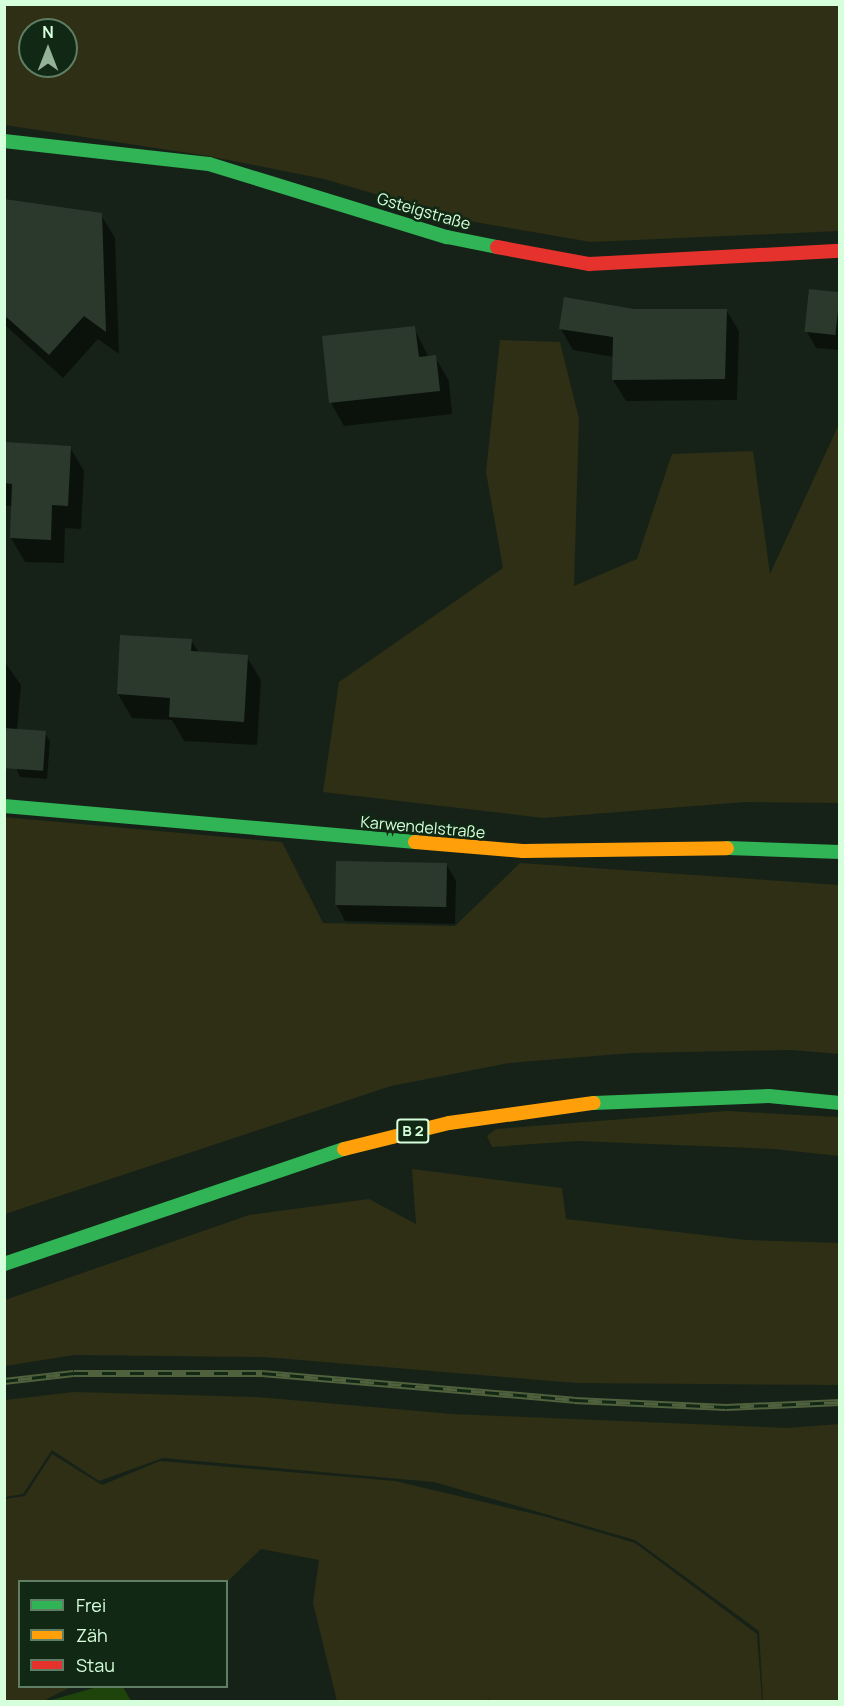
<!DOCTYPE html>
<html>
<head>
<meta charset="utf-8">
<style>
  body { margin:0 }
  #map { position:relative; width:844px; height:1706px; overflow:hidden; background:#162218; font-family:Manrope,sans-serif }
  div>[style] { position:absolute }
  [style*='--x'] { left:calc(var(--x)*1px); top:calc(var(--y)*1px); width:calc(var(--w)*1px); rotate:calc(var(--a)*1deg) }
  .green>* { inset:0; background:#2e2f14 }
  .water>* { inset:0; background:#1e430b }
  .shadow>* { inset:0; background:#0007 }
  .building>* { inset:0; background:#2b392d; transform-origin:0 0 }
  .fast>* { height:14px; margin:-7px; padding:0 7px; transform-origin:7px; border-radius:7px; background:#30b455 }
  .slow>* { height:14px; margin:-7px; padding:0 7px; transform-origin:7px; border-radius:7px; background:#ff9f0a }
  .jam>* { height:14px; margin:-7px; padding:0 7px; transform-origin:7px; border-radius:7px; background:#e5322d }
  .rail>* { height:7px; margin-top:-3.5px; transform-origin:0; background:repeating-linear-gradient(90deg,#102814 0 14px,#50613d 0 28px); box-sizing:border-box; border-block:2px solid #50613d }
  span { translate:-50% -50%; white-space:nowrap; text-align:center; line-height:1.15; -webkit-text-stroke:5px #102814; paint-order:stroke }
  .shield-label span { padding:2px 4px; background:#102814; border:2px solid; border-radius:4px; -webkit-text-stroke-width:0 }
  .shield-label { font-size:15px; color:#d6ffdb; font-weight:700 }
  .street-label { font-size:16px; color:#d6ffdb }
  .frame { position:absolute; inset:0; border:6px solid #d6ffdb; pointer-events:none }
  .legend { position:absolute; left:18px; top:1580px; width:210px; height:108px; box-sizing:border-box; background:#102814; border:2px solid #5f7e64; margin:0; padding:8px 10px; list-style:none; font-size:18px; color:#d6ffdb }
  .legend li { display:flex; align-items:center; gap:12px; height:30px }
  .legend b { width:30px; border:2px solid #5f7e64 }
  .north { position:absolute; left:18px; top:18px; width:60px; height:60px; box-sizing:border-box; background:#102814; border:2px solid #5f7e64; border-radius:50%; rotate:0deg; font-size:16px; font-weight:700; line-height:24px; text-align:center; color:#d6ffdb }
  .north::after { content:''; display:block; margin:auto; width:21px; height:27px; background:#93b297; clip-path:polygon(50% 0,100% 100%,50% 72%,0 100%) }
</style>
</head>
<body>
<div id="map">
  <div class="green">
    <div style="clip-path:polygon(evenodd,4px 5px,839px 5px,839px 231px,591px 242px,463px 220px,324px 179px,208px 156px,5px 125px,4px 5px,30px 30px,66px 30px,66px 66px,30px 66px,30px 30px)"></div>
    <div style="clip-path:polygon(500px 340px,560px 342px,579px 419px,574px 586px,637px 559px,672px 454px,753px 451px,770px 574px,839px 424px,839px 803px,745px 802px,543px 818px,323px 792px,339px 682px,503px 568px,486px 472px)"></div>
    <div style="clip-path:polygon(4px 817px,282px 842px,323px 923px,455px 926px,520px 863px,839px 885px,839px 1054px,792px 1050px,632px 1053px,509px 1063px,391px 1086px,5px 1214px)"></div>
    <div style="clip-path:polygon(727px 1111px,839px 1117px,839px 1156px,774px 1149px,577px 1141px,492px 1147px,487px 1136px,496px 1129px)"></div>
    <div style="clip-path:polygon(412px 1169px,562px 1188px,566px 1219px,746px 1240px,839px 1243px,839px 1385px,576px 1383px,264px 1357px,74px 1355px,5px 1366px,5px 1300px,249px 1215px,369px 1199px,416px 1224px)"></div>
    <div style="clip-path:polygon(74px 1392px,257px 1397px,453px 1414px,787px 1428px,839px 1424px,839px 1701px,763px 1701px,759px 1631px,635px 1540px,434px 1482px,163px 1458px,99px 1481px,52px 1450px,23px 1494px,5px 1497px,5px 1400px)"></div>
    <div style="clip-path:polygon(52px 1454px,102px 1485px,160px 1461px,395px 1481px,547px 1517px,635px 1543px,757px 1634px,762px 1701px,492px 1702px,486px 1696px,490px 1701px,337px 1701px,313px 1603px,319px 1560px,261px 1549px,227px 1582px,20px 1582px,20px 1686px,71px 1687px,43px 1701px,5px 1701px,5px 1499px,25px 1496px)"></div>
  </div>
  <div class="water">
    <div style="clip-path:polygon(97px 1687px,123px 1687px,131px 1701px,48px 1701px)"></div>
  </div>
  <div class="shadow">
    <div style="clip-path:polygon(101px 215px,115px 238px,119px 354px,98px 339px,63px 378px,6px 326px,4px 286px)"></div>
    <div style="clip-path:polygon(840px 293px,840px 350px,816px 348px,807px 332px)"></div>
    <div style="clip-path:polygon(634px 310px,726px 310px,739px 331px,737px 400px,626px 401px,613px 380px,614px 357px,573px 350px,561px 329px)"></div>
    <div style="clip-path:polygon(414px 328px,429px 358px,435px 357px,449px 381px,452px 414px,344px 426px,331px 403px)"></div>
    <div style="clip-path:polygon(4px 444px,70px 447px,84px 471px,81px 529px,65px 528px,64px 563px,25px 562px,11px 538px,13px 506px,4px 506px)"></div>
    <div style="clip-path:polygon(122px 636px,191px 640px,199px 653px,247px 657px,261px 680px,257px 745px,184px 741px,172px 720px,132px 718px,118px 694px)"></div>
    <div style="clip-path:polygon(4px 661px,21px 685px,17px 730px,45px 733px,50px 741px,47px 779px,20px 777px,4px 740px)"></div>
    <div style="clip-path:polygon(447px 865px,456px 881px,455px 924px,345px 921px,336px 904px)"></div>
  </div>
  <div class="building">
    <div style="clip-path:polygon(4px 199px,102px 213px,106px 332px,84px 316px,49px 355px,4px 315px)"></div>
    <div style="left:809px;top:289px;width:31px;height:43px;rotate:6deg"></div>
    <div style="clip-path:polygon(564px 297px,634px 309px,727px 309px,725px 379px,612px 380px,613px 337px,559px 329px)"></div>
    <div style="clip-path:polygon(415px 326px,419px 357px,436px 355px,440px 391px,329px 403px,322px 336px)"></div>
    <div style="clip-path:polygon(4px 442px,71px 446px,68px 506px,52px 505px,51px 540px,10px 538px,12px 484px,4px 483px)"></div>
    <div style="clip-path:polygon(120px 635px,192px 639px,191px 651px,248px 655px,244px 722px,169px 717px,170px 698px,117px 694px)"></div>
    <div style="left:4px;top:728px;width:42px;height:40px;rotate:4deg"></div>
    <div style="left:336px;top:861px;width:111px;height:44px;rotate:1deg"></div>
  </div>
  <div class="fast">
    <div style="--x:4;--y:141;--w:206;--a:6.4"></div>
    <div style="--x:209;--y:164;--w:249;--a:17.1"></div>
    <div style="--x:447;--y:237;--w:51;--a:11.3"></div>
    <div style="--x:4;--y:806;--w:413;--a:5"></div>
    <div style="--x:727;--y:848;--w:113;--a:2"></div>
    <div style="--x:594;--y:1103;--w:175;--a:-2.3"></div>
    <div style="--x:769;--y:1096;--w:71;--a:5.6"></div>
    <div style="--x:4;--y:1264;--w:359;--a:-18.7"></div>
  </div>
  <div class="slow">
    <div style="--x:415;--y:842;--w:108;--a:4.8"></div>
    <div style="--x:523;--y:851;--w:204;--a:-0.8"></div>
    <div style="--x:344;--y:1149;--w:108;--a:-13.9"></div>
    <div style="--x:449;--y:1123;--w:146;--a:-7.9"></div>
  </div>
  <div class="jam">
    <div style="--x:497;--y:247;--w:94;--a:10.5"></div>
    <div style="--x:589;--y:264;--w:251;--a:-3"></div>
  </div>
  <div class="rail">
    <div style="--x:4;--y:1381;--w:70;--a:-6.5"></div>
    <div style="--x:74;--y:1373;--w:188;--a:0"></div>
    <div style="--x:262;--y:1373;--w:313;--a:4.9"></div>
    <div style="--x:574;--y:1400;--w:152;--a:2.6"></div>
    <div style="--x:726;--y:1407;--w:114;--a:-2.5"></div>
  </div>
  <div class="shield-label">
    <span style="left:413px;top:1131px">B 2</span>
  </div>
  <div class="street-label">
    <span style="left:424px;top:211px;rotate:16deg">Gsteigstraße</span>
    <span style="left:423px;top:827px;rotate:5deg">Karwendelstraße</span>
  </div>
  <div class="frame"></div>
  <ul class="legend">
  <li><b style="height:8px;background:#30b455"></b>Frei</li>
  <li><b style="height:8px;background:#ff9f0a"></b>Zäh</li>
  <li><b style="height:8px;background:#e5322d"></b>Stau</li>
  </ul>
  <div class="north">N</div>
</div>
</body>
</html>
